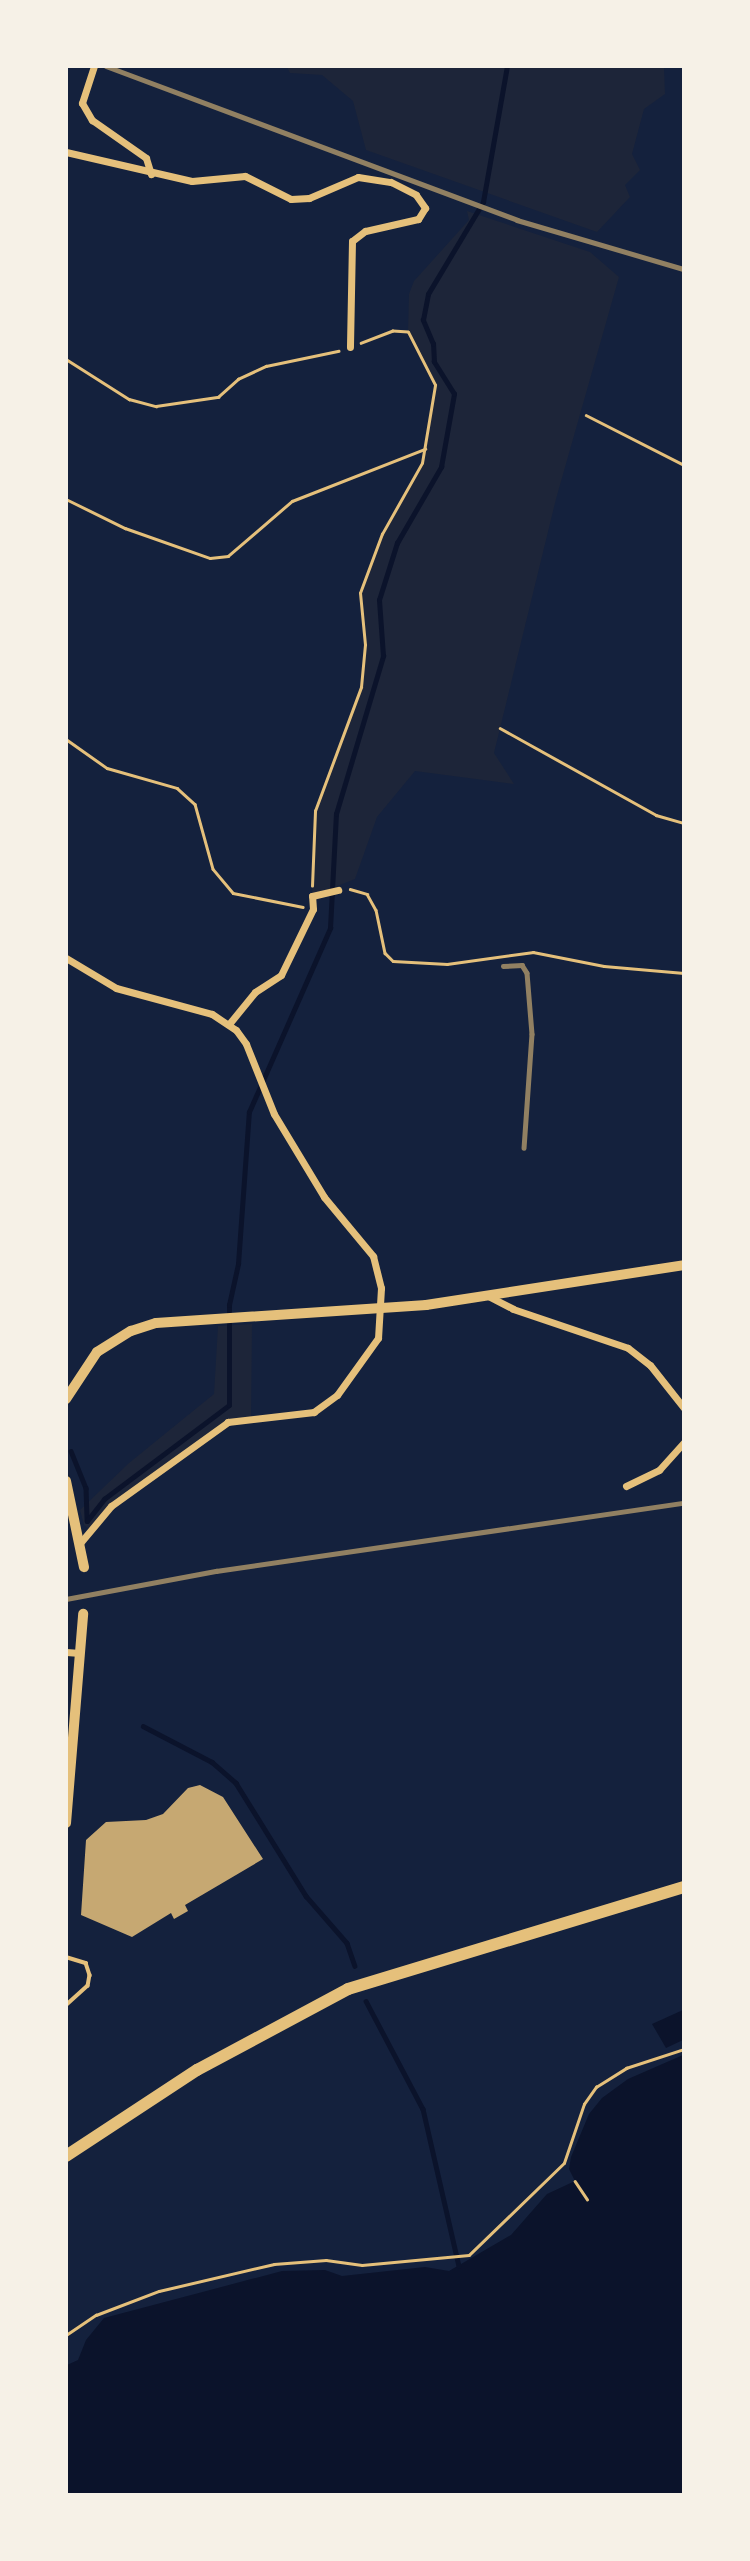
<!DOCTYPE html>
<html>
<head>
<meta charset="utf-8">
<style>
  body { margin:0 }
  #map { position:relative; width:750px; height:2561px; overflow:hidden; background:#14213d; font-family:"Open Sans",sans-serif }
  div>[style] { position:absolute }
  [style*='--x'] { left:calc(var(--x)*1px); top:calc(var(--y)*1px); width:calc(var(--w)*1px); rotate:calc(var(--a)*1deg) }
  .green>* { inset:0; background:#1d2539 }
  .water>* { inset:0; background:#0b132b }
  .stream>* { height:4.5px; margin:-2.25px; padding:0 2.25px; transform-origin:2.25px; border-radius:2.25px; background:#0b132b }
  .building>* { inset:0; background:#c6a872 }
  .path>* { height:2.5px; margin:-1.25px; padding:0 1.25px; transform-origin:1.25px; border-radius:1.25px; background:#e5c07b }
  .service>* { height:3.5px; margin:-1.75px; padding:0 1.75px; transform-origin:1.75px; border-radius:1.75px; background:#e5c07b }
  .minor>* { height:7px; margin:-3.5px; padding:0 3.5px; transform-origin:3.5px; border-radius:3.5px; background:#e5c07b }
  .tertiary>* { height:10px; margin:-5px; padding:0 5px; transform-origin:5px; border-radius:5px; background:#e5c07b }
  .primary>* { height:12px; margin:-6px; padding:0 6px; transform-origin:6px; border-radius:6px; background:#e5c07b }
  .rail>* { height:4.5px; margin:-2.25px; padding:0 2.25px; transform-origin:2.25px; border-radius:2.25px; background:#918062 }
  span { translate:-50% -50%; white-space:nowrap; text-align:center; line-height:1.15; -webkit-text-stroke:5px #f6f1e7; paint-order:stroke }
  .frame { position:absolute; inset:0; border:68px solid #f6f1e7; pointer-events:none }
</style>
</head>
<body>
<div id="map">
  <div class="green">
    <div style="clip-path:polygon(287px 67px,664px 67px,665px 94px,644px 109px,632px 154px,640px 170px,625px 185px,630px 197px,597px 232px,366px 150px,353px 101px,322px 75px,290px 73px)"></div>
    <div style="clip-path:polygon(467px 211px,590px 252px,619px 277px,556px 499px,494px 753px,514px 784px,415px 771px,377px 817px,355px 879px,312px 896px,315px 811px,361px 687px,365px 645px,360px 593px,382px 534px,422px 463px,435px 385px,408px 332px,409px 294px,414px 281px,469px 220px)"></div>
    <div style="clip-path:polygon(252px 1324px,251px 1421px,228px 1422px,111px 1506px,92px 1532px,84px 1525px,80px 1510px,129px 1463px,214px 1394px,218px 1326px)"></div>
  </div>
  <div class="water">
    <div style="clip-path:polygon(683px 2010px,683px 2040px,666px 2048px,652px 2024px)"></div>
    <div style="clip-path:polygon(683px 2055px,683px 2494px,67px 2494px,67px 2365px,78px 2360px,86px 2340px,104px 2318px,282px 2271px,325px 2270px,342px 2276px,425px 2267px,449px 2271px,511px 2235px,547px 2194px,575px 2181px,569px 2169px,571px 2157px,589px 2114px,602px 2098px,628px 2079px)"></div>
  </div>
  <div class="stream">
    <div style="--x:71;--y:1451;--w:40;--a:68"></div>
    <div style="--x:86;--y:1488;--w:33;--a:88"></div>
    <div style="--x:87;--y:1521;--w:28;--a:-52"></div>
    <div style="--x:104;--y:1499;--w:156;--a:-36.9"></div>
    <div style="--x:229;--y:1405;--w:100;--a:-90"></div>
    <div style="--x:229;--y:1305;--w:42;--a:-77.6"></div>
    <div style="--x:238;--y:1264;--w:152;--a:-85.9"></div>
    <div style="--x:249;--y:1112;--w:201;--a:-66.2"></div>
    <div style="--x:330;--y:928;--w:114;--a:-87"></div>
    <div style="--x:336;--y:814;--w:165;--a:-73.4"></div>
    <div style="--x:383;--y:656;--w:56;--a:-94.1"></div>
    <div style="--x:379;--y:600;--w:60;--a:-72.5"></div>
    <div style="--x:397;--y:543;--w:88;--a:-59.9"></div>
    <div style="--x:441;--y:467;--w:74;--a:-79.9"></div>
    <div style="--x:454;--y:394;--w:38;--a:-122"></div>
    <div style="--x:434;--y:362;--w:18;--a:-93"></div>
    <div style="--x:433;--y:344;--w:26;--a:-113"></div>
    <div style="--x:423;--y:320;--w:26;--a:-79"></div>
    <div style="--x:428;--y:294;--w:107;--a:-59.1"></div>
    <div style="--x:483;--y:202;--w:138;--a:-80"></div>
    <div style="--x:143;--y:1726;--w:78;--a:27.6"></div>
    <div style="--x:212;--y:1762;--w:32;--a:41"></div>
    <div style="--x:236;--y:1783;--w:133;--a:58.2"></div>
    <div style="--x:306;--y:1896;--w:62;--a:48.9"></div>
    <div style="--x:347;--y:1943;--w:24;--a:71"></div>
    <div style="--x:366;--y:2001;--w:122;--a:62.2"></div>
    <div style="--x:423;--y:2109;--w:161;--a:77.1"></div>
  </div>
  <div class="building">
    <div style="clip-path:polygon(200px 1785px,223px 1797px,263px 1859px,185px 1905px,188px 1911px,174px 1919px,171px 1913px,132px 1937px,81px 1915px,86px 1840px,106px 1822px,146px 1820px,163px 1814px,188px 1788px)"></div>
  </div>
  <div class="path">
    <div style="--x:66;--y:359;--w:75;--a:32.4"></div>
    <div style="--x:129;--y:399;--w:28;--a:15"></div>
    <div style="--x:156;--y:406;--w:63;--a:-8.3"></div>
    <div style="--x:218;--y:397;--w:27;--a:-42"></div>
    <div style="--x:238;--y:379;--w:31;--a:-25"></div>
    <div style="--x:266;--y:366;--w:74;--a:-11.8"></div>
    <div style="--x:586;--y:415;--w:110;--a:27"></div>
    <div style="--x:66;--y:499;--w:66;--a:26.2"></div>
    <div style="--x:125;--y:528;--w:90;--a:19.4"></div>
    <div style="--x:210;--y:558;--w:18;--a:-6"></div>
    <div style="--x:228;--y:556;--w:84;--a:-40.7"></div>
    <div style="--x:292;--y:501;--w:143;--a:-21.4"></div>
    <div style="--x:500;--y:728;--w:179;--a:29.1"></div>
    <div style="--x:656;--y:815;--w:29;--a:16"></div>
    <div style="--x:66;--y:739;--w:50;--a:35.3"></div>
    <div style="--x:107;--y:768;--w:73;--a:15.9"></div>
    <div style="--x:177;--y:788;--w:24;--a:42"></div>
    <div style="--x:195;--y:804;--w:67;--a:74.5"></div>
    <div style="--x:213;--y:869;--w:31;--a:50"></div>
    <div style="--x:233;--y:893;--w:71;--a:11.3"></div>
    <div style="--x:312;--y:886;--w:75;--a:-87.7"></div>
    <div style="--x:315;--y:811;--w:132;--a:-69.6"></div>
    <div style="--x:361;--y:687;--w:42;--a:-84.6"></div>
    <div style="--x:365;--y:645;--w:52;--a:-95.5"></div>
    <div style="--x:360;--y:593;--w:63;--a:-69.6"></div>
    <div style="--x:382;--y:534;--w:81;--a:-60.6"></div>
    <div style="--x:422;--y:463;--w:79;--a:-80.5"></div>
    <div style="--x:435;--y:385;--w:59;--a:-117"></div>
    <div style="--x:408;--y:332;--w:15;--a:-176"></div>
    <div style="--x:393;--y:331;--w:34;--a:159"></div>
    <div style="--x:350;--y:889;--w:18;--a:16"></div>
    <div style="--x:367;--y:894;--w:18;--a:61"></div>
    <div style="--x:376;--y:910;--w:44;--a:78.2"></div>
    <div style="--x:385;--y:953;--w:11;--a:45"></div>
    <div style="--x:393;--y:961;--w:54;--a:3.2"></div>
    <div style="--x:447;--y:964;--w:87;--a:-7.9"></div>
    <div style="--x:533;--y:952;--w:72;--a:11.2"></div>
    <div style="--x:604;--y:966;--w:80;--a:5"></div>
    <div style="--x:575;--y:2181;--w:22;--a:56"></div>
    <div style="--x:66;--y:2335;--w:36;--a:-34"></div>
    <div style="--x:96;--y:2315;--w:67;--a:-20.9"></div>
    <div style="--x:159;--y:2291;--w:118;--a:-13.2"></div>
    <div style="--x:274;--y:2264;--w:52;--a:-4.4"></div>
    <div style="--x:326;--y:2260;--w:36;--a:8"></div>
    <div style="--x:362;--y:2265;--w:107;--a:-5.3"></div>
    <div style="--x:469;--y:2255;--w:132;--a:-44.1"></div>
    <div style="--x:564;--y:2163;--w:62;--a:-71.3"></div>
    <div style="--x:584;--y:2104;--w:21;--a:-55"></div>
    <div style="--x:596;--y:2087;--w:36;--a:-32"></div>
    <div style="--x:626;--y:2068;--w:61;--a:-18.1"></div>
  </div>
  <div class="service">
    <div style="--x:66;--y:1957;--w:21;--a:17"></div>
    <div style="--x:86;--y:1963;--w:13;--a:72"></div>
    <div style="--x:90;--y:1975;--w:11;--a:100"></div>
    <div style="--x:88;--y:1986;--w:30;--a:138"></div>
  </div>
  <div class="minor">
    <div style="--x:94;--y:66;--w:39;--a:108"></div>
    <div style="--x:82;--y:103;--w:20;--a:60"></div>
    <div style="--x:92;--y:120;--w:66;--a:35.1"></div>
    <div style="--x:146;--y:158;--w:17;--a:73"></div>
    <div style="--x:66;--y:152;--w:129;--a:13"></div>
    <div style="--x:192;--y:181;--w:53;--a:-5.4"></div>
    <div style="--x:245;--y:176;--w:51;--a:26.6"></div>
    <div style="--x:291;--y:199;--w:18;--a:-3"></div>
    <div style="--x:309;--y:198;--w:53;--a:-23.2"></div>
    <div style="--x:358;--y:177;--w:33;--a:9"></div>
    <div style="--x:391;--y:182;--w:28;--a:27"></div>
    <div style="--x:416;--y:195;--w:16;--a:55"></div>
    <div style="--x:425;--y:208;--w:13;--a:122"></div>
    <div style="--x:418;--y:219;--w:54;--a:167.2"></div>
    <div style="--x:365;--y:231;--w:16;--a:142"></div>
    <div style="--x:352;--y:241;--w:106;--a:91.1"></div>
    <div style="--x:66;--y:958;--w:58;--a:31"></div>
    <div style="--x:116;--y:988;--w:99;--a:15.2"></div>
    <div style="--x:212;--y:1014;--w:29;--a:34"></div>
    <div style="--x:236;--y:1030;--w:17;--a:54"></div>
    <div style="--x:246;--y:1044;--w:75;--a:68.2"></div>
    <div style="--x:274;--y:1114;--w:97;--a:58.9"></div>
    <div style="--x:324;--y:1197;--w:77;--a:50.3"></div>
    <div style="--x:373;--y:1256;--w:33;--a:76"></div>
    <div style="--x:381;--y:1288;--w:50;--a:93.4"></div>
    <div style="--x:378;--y:1338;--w:70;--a:125.7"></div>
    <div style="--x:337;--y:1395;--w:29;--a:144"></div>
    <div style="--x:314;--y:1412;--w:87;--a:173.4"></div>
    <div style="--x:228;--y:1422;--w:144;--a:144.3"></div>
    <div style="--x:111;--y:1506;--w:47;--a:129.8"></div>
    <div style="--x:229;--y:1024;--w:41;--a:-50.9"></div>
    <div style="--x:255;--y:992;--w:31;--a:-33"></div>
    <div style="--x:281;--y:975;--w:73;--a:-64.1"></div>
    <div style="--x:313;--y:909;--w:13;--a:-94"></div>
    <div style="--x:312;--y:896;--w:27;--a:-13"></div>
    <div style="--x:488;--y:1296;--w:28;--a:27"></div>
    <div style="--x:513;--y:1309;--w:121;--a:18.7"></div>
    <div style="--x:628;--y:1348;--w:28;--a:38"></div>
    <div style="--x:650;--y:1365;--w:55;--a:51.7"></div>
    <div style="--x:626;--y:1486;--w:37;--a:-26"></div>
    <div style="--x:659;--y:1470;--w:38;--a:-48"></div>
    <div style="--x:66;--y:1652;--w:14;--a:4"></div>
  </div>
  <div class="tertiary">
    <div style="--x:66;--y:1399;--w:56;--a:-56.6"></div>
    <div style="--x:97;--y:1352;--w:40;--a:-32"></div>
    <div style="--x:131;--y:1331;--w:26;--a:-18"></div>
    <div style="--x:156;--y:1323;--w:271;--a:-3.8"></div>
    <div style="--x:426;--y:1305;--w:261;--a:-8.8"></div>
    <div style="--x:66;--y:1481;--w:88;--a:78.2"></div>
    <div style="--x:66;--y:1823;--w:210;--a:-85.3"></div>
  </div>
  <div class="primary">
    <div style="--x:66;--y:2156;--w:157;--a:-33.3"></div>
    <div style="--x:197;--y:2070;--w:171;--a:-28.2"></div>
    <div style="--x:348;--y:1989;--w:351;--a:-16.9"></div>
  </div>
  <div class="rail">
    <div style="--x:106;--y:66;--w:439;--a:20.5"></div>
    <div style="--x:517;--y:220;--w:174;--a:16.4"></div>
    <div style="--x:503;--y:966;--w:19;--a:-3"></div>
    <div style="--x:522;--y:965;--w:9;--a:58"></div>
    <div style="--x:527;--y:973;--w:61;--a:85.3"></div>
    <div style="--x:532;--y:1034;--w:114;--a:94"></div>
    <div style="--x:66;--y:1599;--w:153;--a:-10.6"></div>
    <div style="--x:216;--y:1571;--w:473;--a:-8.3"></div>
  </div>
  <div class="frame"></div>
</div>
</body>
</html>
